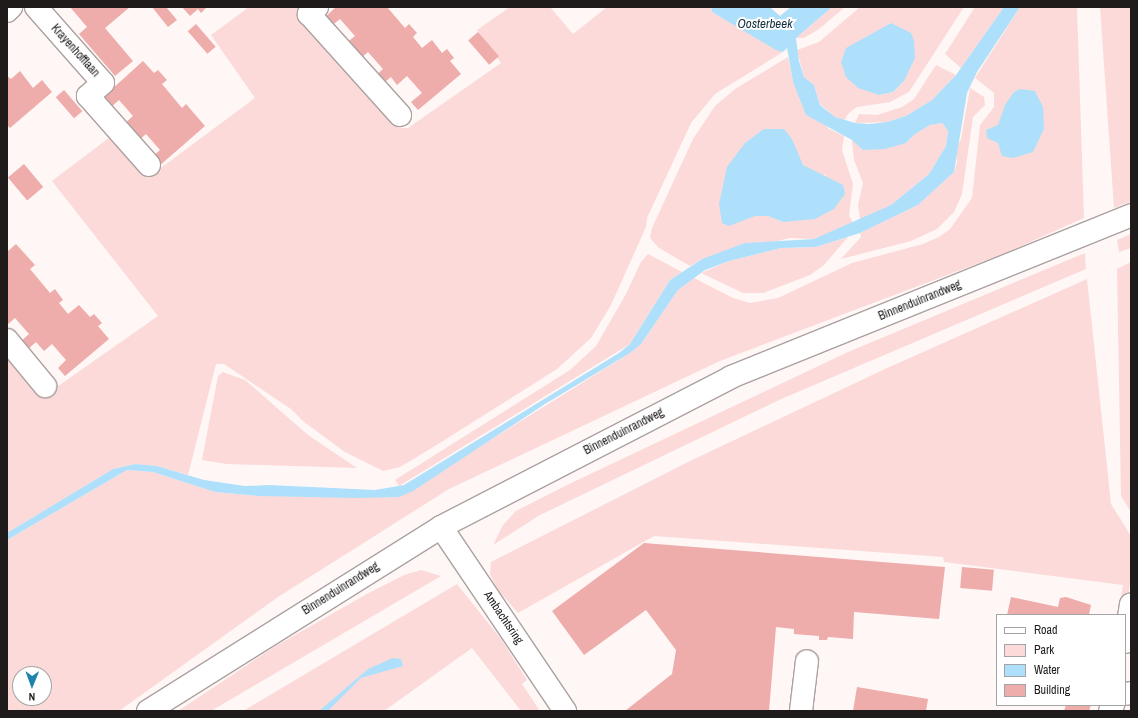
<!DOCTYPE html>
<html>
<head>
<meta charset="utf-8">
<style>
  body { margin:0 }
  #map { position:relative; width:1138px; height:718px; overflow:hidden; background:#fef7f6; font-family:"Archivo Narrow",sans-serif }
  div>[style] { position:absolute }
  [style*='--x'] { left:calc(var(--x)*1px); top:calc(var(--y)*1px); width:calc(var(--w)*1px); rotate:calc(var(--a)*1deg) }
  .green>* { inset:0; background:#fbdad9 }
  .water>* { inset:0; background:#afe0fb }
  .building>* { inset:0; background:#eeacab; transform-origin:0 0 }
  .roads { filter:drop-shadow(1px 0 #aca1a1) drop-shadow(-1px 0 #aca1a1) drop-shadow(0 1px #aca1a1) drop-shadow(0 -1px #aca1a1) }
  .street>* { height:22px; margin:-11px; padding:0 11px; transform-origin:11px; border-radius:11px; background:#fff }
  .primary>* { height:22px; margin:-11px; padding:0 11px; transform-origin:11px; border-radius:11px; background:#fff }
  span { translate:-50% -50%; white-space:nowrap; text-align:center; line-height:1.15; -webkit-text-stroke:4px #fff; paint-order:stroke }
  .street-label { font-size:12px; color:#1f1b1b }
  .water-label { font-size:13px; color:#14313f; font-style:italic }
  .frame { position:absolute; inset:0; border:8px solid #1f1b1b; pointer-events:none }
  .legend { position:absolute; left:996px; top:614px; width:130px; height:92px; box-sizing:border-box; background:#fff; border:1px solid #a5a4a4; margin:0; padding:5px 7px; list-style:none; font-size:12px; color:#1f1b1b }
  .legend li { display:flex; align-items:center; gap:8px; height:20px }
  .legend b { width:20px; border:1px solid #a5a4a4 }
  .north { position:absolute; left:12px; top:666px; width:40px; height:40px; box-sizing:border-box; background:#fff; border:1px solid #a5a4a4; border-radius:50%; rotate:181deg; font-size:11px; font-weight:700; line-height:16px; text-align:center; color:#1f1b1b }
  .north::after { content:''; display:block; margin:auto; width:14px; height:18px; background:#1f82ac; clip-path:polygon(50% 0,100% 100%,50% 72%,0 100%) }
</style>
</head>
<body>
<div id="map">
  <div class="green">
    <div style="clip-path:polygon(249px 7px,299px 7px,402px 128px,408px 128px,501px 63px,477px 30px,510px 7px,550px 7px,573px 34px,607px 7px,711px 7px,712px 12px,783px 52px,715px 94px,691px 123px,647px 218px,646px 227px,611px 305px,591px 338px,557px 369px,435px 446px,400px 467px,383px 471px,345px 452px,304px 422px,291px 409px,224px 364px,216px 364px,188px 475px,157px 466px,135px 464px,113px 469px,7px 533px,7px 349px,44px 396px,158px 316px,52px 181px,114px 134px,150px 176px,255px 98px,211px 35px)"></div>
    <div style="clip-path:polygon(832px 7px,845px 7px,819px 29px,804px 38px,796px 38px)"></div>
    <div style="clip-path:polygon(evenodd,860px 7px,964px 7px,909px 92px,890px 102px,857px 107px,848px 114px,845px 120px,835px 117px,820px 104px,814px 85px,804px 77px,797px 50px,819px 42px,860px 7px,890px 23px,904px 81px,893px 92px,879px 95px,879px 31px,890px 23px)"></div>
    <div style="clip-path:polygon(975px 7px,1004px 7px,961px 68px,945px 54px)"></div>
    <div style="clip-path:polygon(evenodd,1020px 7px,1077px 7px,1084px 218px,1003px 254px,720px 361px,449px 489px,278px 597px,119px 711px,7px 711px,7px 540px,127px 470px,153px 472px,215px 492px,258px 496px,399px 497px,630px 353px,641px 344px,678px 290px,694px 278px,733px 298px,750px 303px,778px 298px,852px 263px,923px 244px,939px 237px,950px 229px,972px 198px,980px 125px,994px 107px,994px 93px,975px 78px,1020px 7px,20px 674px,44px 674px,44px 698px,20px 698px,20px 674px)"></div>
    <div style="clip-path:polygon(1100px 7px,1131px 7px,1131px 201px,1114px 208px)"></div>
    <div style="clip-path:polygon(evenodd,788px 57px,793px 82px,799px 95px,829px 129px,844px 136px,842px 150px,853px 184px,849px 216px,853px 223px,814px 239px,790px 238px,702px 259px,690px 266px,659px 248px,650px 238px,652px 228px,693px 139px,715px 106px,735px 89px,788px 57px,799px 159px,803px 165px,819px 175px,826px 175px,783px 222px,768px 216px,755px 216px,799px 159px)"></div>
    <div style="clip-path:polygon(936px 65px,956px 75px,932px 100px,906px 116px,887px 122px,855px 123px,859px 114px,877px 115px,902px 107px,914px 99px)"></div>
    <div style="clip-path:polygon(970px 88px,984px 97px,985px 105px,973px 117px,962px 194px,954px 212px,937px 229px,911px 241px,841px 259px,861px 237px,860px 233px,918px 205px,954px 172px,957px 162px,956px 149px,961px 139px)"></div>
    <div style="clip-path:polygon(942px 123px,948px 131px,946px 146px,929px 174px,891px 205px,860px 220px,858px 205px,863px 183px,854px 160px,852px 140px,906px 143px,915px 134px,930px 125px)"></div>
    <div style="clip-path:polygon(1131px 234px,1131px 248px,1119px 252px,1117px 240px)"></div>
    <div style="clip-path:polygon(848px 237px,824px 265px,810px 275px,763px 293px,743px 293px,701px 273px,729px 261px,781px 248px,816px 247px)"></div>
    <div style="clip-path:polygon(1085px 253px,1086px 269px,779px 400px,540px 515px,493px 545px,503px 525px,516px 511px,567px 485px,848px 352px)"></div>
    <div style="clip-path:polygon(648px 254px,682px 272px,670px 280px,630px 344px,399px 486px,395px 480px,570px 370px,596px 346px,626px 294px,641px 262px)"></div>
    <div style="clip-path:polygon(1131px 262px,1131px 512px,1121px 496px,1117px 269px)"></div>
    <div style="clip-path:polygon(1087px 279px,1111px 504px,1131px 536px,1131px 578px,1125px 615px,1118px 615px,1123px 585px,944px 562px,943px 557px,654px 536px,518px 613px,497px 589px,490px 574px,491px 562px,688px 462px,885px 369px)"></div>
    <div style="clip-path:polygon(223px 372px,245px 380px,308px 435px,357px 468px,226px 464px,202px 460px,218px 376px)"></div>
    <div style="clip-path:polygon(421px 570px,441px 576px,211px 711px,178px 711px,274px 647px,365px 595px,404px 575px)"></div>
    <div style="clip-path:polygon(457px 584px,501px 639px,527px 680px,522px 684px,540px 711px,521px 711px,472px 648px,384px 711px,243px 711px)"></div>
  </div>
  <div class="water">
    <div style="clip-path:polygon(711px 7px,770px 7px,780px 16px,791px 7px,832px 7px,796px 38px,799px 61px,804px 77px,814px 85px,820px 105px,835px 117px,855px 123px,869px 124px,887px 122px,906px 116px,932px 100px,956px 75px,1004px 7px,1020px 7px,977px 72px,967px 93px,954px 172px,918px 205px,860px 233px,816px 247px,781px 248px,729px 261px,705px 270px,678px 290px,641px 344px,630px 353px,545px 404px,413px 491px,399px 497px,354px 498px,258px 496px,215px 492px,153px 472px,127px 470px,7px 540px,7px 533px,113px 469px,135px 464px,157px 466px,204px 480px,245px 486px,269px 485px,375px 490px,404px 485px,619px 353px,630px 344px,670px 280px,702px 259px,745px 243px,814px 239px,891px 205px,929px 174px,946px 146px,948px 131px,942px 123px,930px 125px,915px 134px,906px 143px,885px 149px,863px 150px,852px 140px,806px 115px,793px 82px,787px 48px,783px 52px,776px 50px,712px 12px)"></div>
    <div style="clip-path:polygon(891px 23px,911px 33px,914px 41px,915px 58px,904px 81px,893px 92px,879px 95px,858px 88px,846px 77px,841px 62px,846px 48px)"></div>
    <div style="clip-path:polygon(1020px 89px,1035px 91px,1043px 107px,1044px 129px,1033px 152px,1013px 158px,1002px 156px,998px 143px,987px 138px,986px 130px,998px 125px,1005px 105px,1014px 92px)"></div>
    <div style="clip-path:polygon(764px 129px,784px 129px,792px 139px,803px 165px,843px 185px,845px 194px,834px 209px,815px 219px,783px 222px,768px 216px,755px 216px,729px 226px,722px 223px,719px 204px,727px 167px,745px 143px)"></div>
    <div style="clip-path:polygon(393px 658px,401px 659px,403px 666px,361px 678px,328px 711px,319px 711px,368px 669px)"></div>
  </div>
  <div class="building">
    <div style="clip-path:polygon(70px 7px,130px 7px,105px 28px,133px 61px,115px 76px,79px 34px,87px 27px)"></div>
    <div style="clip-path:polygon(152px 7px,166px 7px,177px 20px,168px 27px)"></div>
    <div style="clip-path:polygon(182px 7px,207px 7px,201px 13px,198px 9px,190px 16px)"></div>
    <div style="clip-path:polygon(336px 7px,387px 7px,405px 28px,409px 24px,417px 33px,413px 37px,422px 48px,432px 40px,442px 53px,447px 49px,454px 58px,450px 61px,461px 74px,418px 110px,411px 102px,422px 93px,407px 76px,397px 85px,391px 77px,380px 86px,373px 78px,383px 69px,368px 52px,359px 60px,345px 44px,355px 36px,340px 19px,330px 27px,323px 19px)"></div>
    <div style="left:196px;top:24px;width:30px;height:11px;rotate:49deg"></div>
    <div style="left:478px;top:32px;width:32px;height:13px;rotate:49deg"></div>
    <div style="clip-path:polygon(143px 61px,154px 73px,158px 70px,167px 80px,162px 84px,182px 108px,186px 104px,205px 126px,158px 167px,151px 158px,160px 150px,146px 134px,137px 142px,123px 125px,133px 116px,119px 100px,109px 109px,101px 99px)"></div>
    <div style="clip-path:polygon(20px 71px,33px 88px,42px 80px,52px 92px,10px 128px,7px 125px,7px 76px,11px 79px)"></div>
    <div style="left:64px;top:90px;width:28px;height:11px;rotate:49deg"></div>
    <div style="left:24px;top:164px;width:30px;height:21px;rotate:50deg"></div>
    <div style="clip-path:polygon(16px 244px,35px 265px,30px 269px,50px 293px,55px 289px,63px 300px,59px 303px,68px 314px,79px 305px,90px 317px,94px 314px,102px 323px,98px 326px,109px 339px,65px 376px,58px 368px,66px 360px,52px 344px,44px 351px,36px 342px,26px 351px,19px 343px,29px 334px,15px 318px,7px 325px,7px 252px)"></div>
    <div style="clip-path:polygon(644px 543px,945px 567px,939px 619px,854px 612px,853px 639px,828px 637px,827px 640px,819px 640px,819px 636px,794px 634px,794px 629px,776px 627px,769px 711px,625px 711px,672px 674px,676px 650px,646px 610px,584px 655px,552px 611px)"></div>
    <div style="left:962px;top:567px;width:32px;height:21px;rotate:5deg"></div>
    <div style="clip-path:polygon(1011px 597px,1058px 607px,1060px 598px,1066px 597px,1091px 605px,1089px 615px,1007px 615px)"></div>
    <div style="clip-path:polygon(857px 687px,928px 699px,926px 711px,853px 711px)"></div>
    <div style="clip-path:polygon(1066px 705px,1091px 705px,1089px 711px,1064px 711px)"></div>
  </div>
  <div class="roads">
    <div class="street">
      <div style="--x:36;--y:7;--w:101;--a:48.6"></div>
      <div style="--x:103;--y:83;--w:20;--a:139"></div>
      <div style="--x:88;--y:96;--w:92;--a:48.5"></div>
      <div style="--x:317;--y:7;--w:11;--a:139"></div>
      <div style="--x:309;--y:14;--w:136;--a:48"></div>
      <div style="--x:7;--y:11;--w:6;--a:-45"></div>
      <div style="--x:7;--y:340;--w:60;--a:50.4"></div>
      <div style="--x:441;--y:527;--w:222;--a:56"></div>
      <div style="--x:1125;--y:642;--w:38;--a:-81"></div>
      <div style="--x:1125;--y:694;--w:6;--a:-9"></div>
      <div style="--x:801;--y:711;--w:50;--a:-83.2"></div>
      <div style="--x:1110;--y:711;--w:7;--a:-63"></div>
    </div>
    <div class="primary">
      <div style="--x:148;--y:711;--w:346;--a:-32.1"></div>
      <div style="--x:441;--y:527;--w:326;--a:-27.3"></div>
      <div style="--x:731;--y:377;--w:432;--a:-22"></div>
    </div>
  </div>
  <div class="street-label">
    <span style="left:75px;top:51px;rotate:48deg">Krayenhofflaan</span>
    <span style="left:920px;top:301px;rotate:-22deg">Binnenduinrandweg</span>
    <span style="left:624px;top:432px;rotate:-27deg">Binnenduinrandweg</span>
    <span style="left:341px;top:589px;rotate:-32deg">Binnenduinrandweg</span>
    <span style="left:503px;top:618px;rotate:56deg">Ambachtsring</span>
  </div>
  <div class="water-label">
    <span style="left:765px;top:24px">Oosterbeek</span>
  </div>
  <div class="frame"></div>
  <ul class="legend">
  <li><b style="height:5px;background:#fff"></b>Road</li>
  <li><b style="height:11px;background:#fbdad9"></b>Park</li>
  <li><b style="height:11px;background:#afe0fb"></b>Water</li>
  <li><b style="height:11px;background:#eeacab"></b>Building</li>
  </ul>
  <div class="north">N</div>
</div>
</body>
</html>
